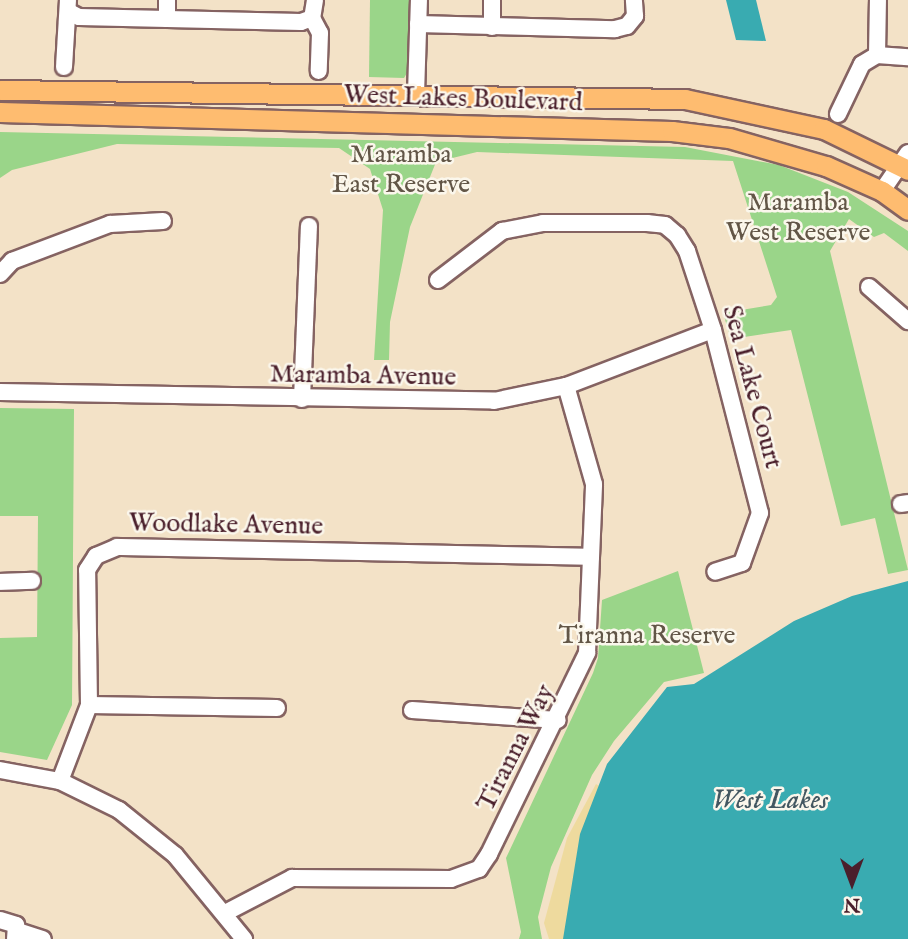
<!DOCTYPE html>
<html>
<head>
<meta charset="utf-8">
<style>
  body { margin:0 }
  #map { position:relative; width:908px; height:939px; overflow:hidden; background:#f3e2c7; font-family:"IM FELL English",serif }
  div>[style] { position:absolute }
  .green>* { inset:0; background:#9ad589 }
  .sand>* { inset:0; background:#eeda9e }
  .water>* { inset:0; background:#39abb1 }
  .roads { filter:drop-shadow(2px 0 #856362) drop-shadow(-2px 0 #856362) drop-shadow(0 2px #856362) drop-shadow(0 -2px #856362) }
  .minor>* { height:16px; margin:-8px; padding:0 8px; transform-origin:8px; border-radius:8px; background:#fff }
  .major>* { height:19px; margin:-9.5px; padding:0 9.5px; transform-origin:9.5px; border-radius:9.5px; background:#febc70 }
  span { translate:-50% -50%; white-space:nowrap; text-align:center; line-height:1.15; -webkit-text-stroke:5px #fbf7ec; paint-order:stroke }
  .street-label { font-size:26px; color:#4a1f2b }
  .park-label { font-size:26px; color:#625647 }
  .water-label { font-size:28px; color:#435761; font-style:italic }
  .north { position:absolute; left:817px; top:848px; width:70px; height:70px; -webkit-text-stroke:5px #fbf7ec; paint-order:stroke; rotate:180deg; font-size:19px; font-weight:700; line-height:28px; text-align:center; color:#4a1f2b }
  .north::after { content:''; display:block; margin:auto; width:24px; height:32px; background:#4a1f2b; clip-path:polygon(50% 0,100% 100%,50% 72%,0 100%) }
</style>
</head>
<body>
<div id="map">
  <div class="green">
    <i style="clip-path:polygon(370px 0,412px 0,410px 68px,404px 78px,369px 77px)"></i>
    <i style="clip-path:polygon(0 132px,685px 147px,779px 165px,848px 192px,908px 231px,908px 251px,884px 233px,874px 237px,849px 219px,830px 251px,908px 570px,888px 574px,875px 518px,841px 526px,791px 330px,731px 339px,723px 313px,771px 305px,777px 297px,733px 161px,477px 152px,436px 162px,410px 227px,390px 322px,389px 360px,374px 360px,383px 210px,370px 169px,339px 148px,117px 144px,12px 170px,0 178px)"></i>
    <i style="clip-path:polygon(0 408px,74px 409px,72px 705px,47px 760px,0 752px,0 638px,37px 637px,38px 516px,0 516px)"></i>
    <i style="clip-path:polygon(678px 571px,704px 673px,664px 682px,614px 741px,592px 775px,551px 867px,538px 917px,542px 939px,519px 939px,521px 932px,506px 858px,593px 673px,598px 658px,602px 600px)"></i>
  </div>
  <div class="sand">
    <i style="clip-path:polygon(596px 784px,601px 787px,565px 939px,549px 939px,544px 923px,567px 838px)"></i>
  </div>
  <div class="water">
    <i style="clip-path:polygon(726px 0,756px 0,766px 41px,736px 40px)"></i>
    <i style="clip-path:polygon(908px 581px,908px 939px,563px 939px,580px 834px,607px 764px,667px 687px,694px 684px,794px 621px,852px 596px)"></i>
  </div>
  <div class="roads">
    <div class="minor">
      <i style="left:315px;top:0;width:18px;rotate:99deg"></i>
      <i style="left:312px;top:18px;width:17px;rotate:62deg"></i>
      <i style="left:320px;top:33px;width:38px;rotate:92deg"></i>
      <i style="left:492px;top:0;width:27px;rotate:90deg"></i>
      <i style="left:71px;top:13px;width:9px;rotate:27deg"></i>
      <i style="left:79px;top:17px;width:88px;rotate:1.3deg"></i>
      <i style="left:167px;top:19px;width:134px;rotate:1.3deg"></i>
      <i style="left:301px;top:22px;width:12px;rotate:-20deg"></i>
      <i style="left:167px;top:19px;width:19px;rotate:-90deg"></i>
      <i style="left:418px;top:24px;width:197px;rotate:1.5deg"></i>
      <i style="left:615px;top:29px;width:12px;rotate:-14deg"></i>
      <i style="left:627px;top:26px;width:13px;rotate:-51deg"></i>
      <i style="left:635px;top:16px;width:16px;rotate:-94deg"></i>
      <i style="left:877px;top:55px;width:55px;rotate:-89deg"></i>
      <i style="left:64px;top:67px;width:67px;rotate:-86.6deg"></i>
      <i style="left:416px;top:94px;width:94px;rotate:-88.2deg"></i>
      <i style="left:838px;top:114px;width:55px;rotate:-64.4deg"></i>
      <i style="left:862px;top:64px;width:17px;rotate:-31deg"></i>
      <i style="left:877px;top:55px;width:31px;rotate:4deg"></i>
      <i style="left:882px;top:191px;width:46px;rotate:-55.6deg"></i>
      <i style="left:0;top:274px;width:18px;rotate:-47deg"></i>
      <i style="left:12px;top:261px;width:105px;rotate:-20.7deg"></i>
      <i style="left:110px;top:224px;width:53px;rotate:-3.2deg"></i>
      <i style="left:438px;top:280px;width:81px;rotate:-37.4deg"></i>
      <i style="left:502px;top:231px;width:42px;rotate:-11deg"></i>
      <i style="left:543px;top:223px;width:104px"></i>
      <i style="left:647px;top:223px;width:18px;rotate:6deg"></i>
      <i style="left:665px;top:225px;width:16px;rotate:40deg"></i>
      <i style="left:677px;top:235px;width:19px;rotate:58deg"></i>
      <i style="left:687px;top:251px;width:83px;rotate:71.8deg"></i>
      <i style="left:713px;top:330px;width:189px;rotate:75.6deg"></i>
      <i style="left:760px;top:513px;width:53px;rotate:109.8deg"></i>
      <i style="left:742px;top:563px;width:28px;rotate:162deg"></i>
      <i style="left:869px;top:287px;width:52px;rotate:41.1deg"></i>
      <i style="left:0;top:392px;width:494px;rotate:1deg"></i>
      <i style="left:494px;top:401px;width:74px;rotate:-11.8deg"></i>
      <i style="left:566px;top:386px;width:157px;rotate:-20.9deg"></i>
      <i style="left:302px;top:399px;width:173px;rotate:-87.7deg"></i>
      <i style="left:901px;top:504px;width:7px;rotate:-8deg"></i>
      <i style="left:0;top:582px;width:32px;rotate:-2deg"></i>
      <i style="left:89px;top:705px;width:188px;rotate:0.9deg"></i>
      <i style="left:412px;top:710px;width:146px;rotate:3.9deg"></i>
      <i style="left:0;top:770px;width:61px;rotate:10.4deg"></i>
      <i style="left:60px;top:781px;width:66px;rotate:26.2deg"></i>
      <i style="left:119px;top:810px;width:72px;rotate:38.8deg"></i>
      <i style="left:175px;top:855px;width:109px;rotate:50.6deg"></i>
      <i style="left:60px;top:781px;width:81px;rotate:-69.1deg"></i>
      <i style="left:89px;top:705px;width:135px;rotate:-90.8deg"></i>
      <i style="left:87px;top:570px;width:17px;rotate:-57deg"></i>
      <i style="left:96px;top:556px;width:23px;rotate:-23deg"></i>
      <i style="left:117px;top:547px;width:474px;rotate:1.2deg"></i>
      <i style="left:225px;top:913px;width:76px;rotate:-27.6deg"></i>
      <i style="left:292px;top:878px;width:159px;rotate:0.4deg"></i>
      <i style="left:451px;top:879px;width:30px;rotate:-20deg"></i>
      <i style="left:479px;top:869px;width:18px;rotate:-56deg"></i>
      <i style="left:489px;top:854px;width:224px;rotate:-64deg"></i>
      <i style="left:587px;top:653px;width:169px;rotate:-87.6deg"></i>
      <i style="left:594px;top:484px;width:102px;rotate:-105.9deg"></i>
      <i style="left:0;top:920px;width:17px;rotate:17deg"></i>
      <i style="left:16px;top:925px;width:14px;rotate:94deg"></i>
      <i style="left:18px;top:931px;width:26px;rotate:18deg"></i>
    </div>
    <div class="major">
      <i style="left:0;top:90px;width:685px;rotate:0.75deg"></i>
      <i style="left:685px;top:99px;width:142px;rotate:12.2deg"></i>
      <i style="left:824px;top:129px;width:93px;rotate:26deg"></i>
      <i style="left:0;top:112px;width:672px;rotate:1.62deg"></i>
      <i style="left:672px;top:131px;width:57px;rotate:7deg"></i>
      <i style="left:729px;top:138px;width:101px;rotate:16.1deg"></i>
      <i style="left:826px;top:166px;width:61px;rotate:24.1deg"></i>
      <i style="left:882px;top:191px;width:32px;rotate:36deg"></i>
    </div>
  </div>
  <div class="street-label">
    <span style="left:463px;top:99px;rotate:2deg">West Lakes Boulevard</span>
    <span style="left:363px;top:376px;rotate:1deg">Maramba Avenue</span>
    <span style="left:752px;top:387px;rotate:75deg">Sea Lake Court</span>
    <span style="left:226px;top:525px;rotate:1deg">Woodlake Avenue</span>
    <span style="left:516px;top:748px;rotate:-63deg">Tiranna Way</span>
  </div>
  <div class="park-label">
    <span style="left:401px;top:170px">Maramba<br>East Reserve</span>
    <span style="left:798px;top:218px">Maramba<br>West Reserve</span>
    <span style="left:647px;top:636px">Tiranna Reserve</span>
  </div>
  <div class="water-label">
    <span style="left:770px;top:801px">West Lakes</span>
  </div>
  <div class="north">N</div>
</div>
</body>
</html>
